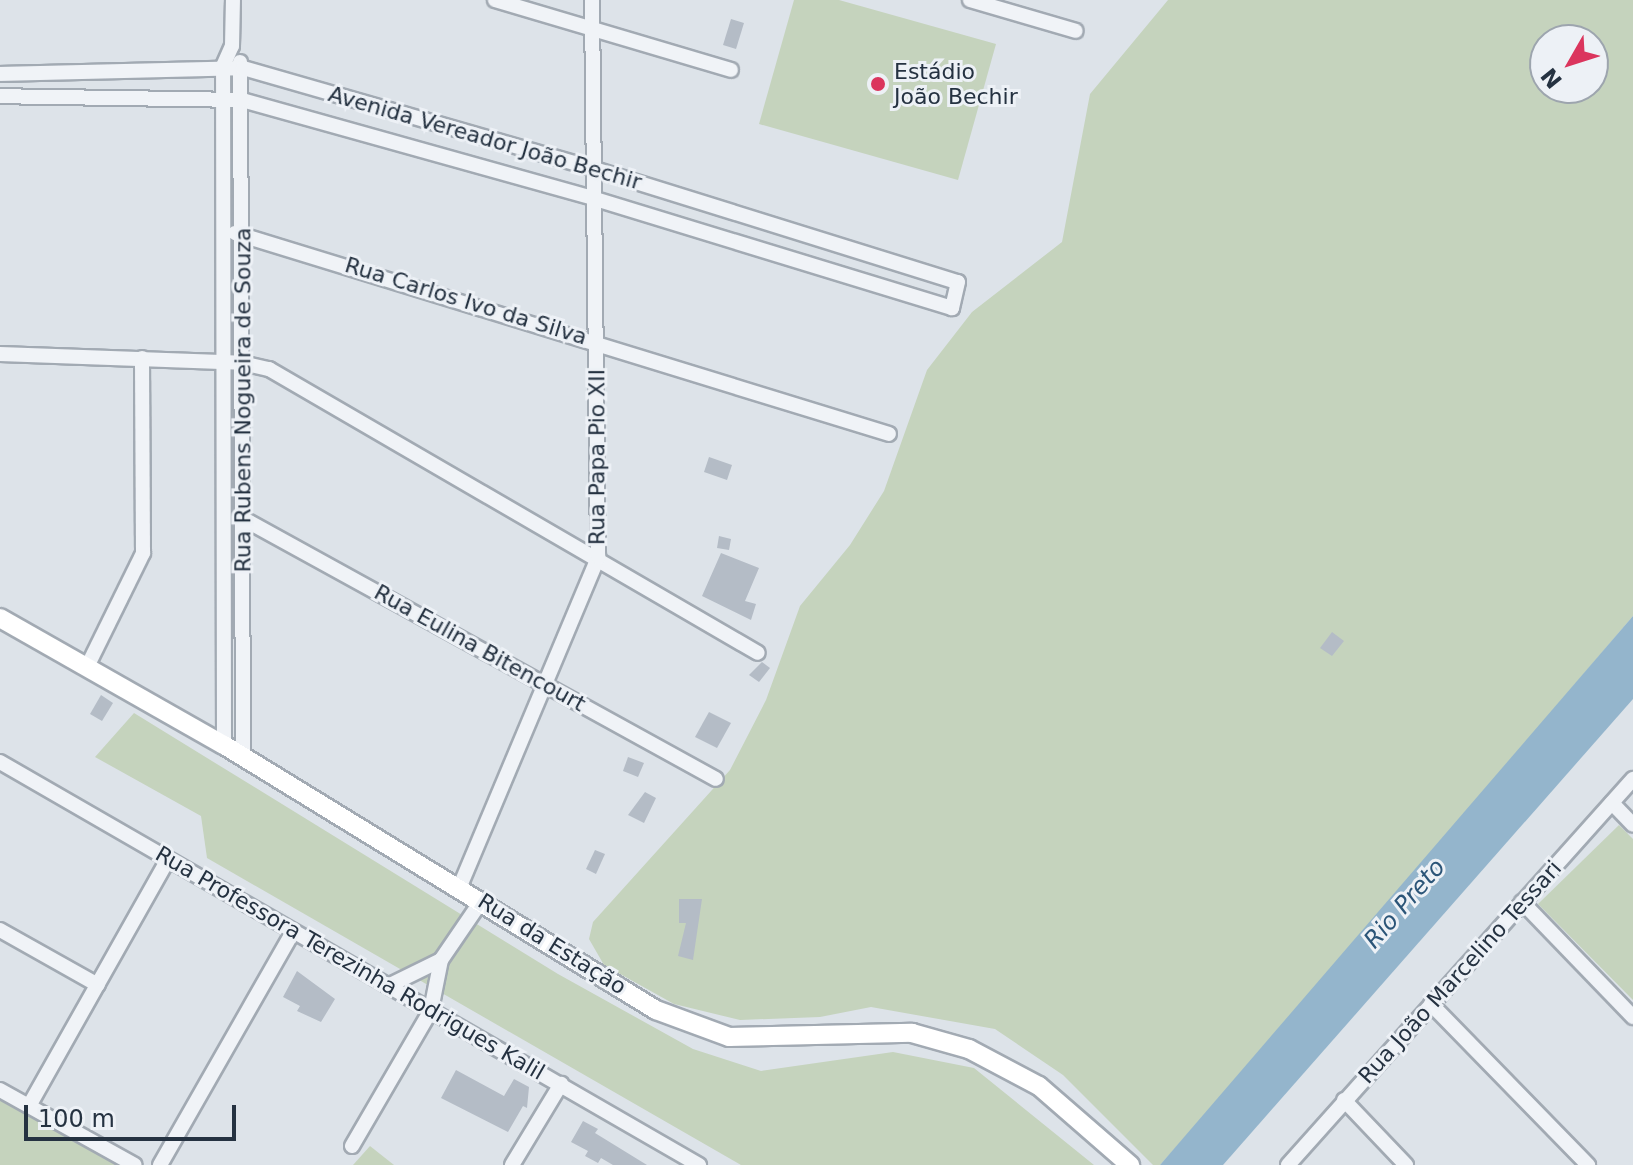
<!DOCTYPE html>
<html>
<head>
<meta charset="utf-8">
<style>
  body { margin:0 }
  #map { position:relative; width:1633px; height:1165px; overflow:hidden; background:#dde3e9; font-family:"DejaVu Sans",sans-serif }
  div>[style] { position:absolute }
  .green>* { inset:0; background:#c5d3bd }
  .water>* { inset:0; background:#94b5cc }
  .building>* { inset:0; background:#b4bcc6 }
  .roads { filter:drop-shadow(2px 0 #a2aab3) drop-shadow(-2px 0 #a2aab3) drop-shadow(0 2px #a2aab3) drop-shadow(0 -2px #a2aab3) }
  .minor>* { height:14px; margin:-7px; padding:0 7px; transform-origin:7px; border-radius:7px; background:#f0f3f7 }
  .major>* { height:18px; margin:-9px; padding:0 9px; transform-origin:9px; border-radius:9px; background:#fff }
  .dots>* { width:22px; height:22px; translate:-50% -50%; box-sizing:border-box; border:4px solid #edf1f6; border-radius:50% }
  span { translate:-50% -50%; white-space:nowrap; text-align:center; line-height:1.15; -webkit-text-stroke:6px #edf1f6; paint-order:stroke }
  .poi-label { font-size:22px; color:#253241 }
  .left { translate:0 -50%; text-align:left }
  .street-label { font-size:22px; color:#253241 }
  .water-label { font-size:24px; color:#2b5578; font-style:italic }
  .north { position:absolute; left:1529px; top:24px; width:80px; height:80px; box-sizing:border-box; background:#edf1f6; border:2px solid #9da5ae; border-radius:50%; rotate:231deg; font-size:22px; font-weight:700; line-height:32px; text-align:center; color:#253241 }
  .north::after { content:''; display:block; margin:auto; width:28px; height:36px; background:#db355d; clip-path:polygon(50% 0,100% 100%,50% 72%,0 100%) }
  .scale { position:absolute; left:24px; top:1105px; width:212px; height:36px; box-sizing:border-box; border:4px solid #253241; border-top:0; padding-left:10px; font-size:24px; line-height:28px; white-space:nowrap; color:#253241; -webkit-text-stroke:6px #edf1f6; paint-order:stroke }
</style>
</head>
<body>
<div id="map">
  <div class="green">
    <i style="clip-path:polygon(794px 0,839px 0,996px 44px,958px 180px,759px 124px)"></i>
    <i style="clip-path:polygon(evenodd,1168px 0,1633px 0,1633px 616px,1291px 1018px,1160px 1165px,1153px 1165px,1063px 1075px,995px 1029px,871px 1007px,820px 1017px,740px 1020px,674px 1004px,604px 965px,589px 939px,593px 922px,730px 770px,766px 700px,800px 606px,850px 545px,884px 491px,927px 370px,972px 312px,1062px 242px,1090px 94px,1168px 0,1545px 40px,1593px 40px,1593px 88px,1545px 88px,1545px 40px)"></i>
    <i style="clip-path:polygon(134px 713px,558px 974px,693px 1049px,761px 1071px,893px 1052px,974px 1068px,1094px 1165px,741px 1165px,207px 858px,201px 816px,95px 757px)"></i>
    <i style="clip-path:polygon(1619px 825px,1633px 839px,1633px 1000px,1538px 904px)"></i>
    <i style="clip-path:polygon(0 1100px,120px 1165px,0 1165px)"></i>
    <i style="clip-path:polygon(370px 1146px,394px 1165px,353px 1165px)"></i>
  </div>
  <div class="water">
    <i style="clip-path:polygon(1633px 616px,1633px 699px,1223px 1165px,1160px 1165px)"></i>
  </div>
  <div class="building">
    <i style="clip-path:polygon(731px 19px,744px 23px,736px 49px,723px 45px)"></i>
    <i style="clip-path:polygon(709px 457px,732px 465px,727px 480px,704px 472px)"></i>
    <i style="clip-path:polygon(719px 536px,731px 539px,729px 550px,717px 548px)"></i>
    <i style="clip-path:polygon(721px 553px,759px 568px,745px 601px,756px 604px,751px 620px,702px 596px)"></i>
    <i style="clip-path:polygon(1332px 632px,1344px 641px,1332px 656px,1320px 648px)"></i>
    <i style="clip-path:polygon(762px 662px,770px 668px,759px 682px,749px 675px)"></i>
    <i style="clip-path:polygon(101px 695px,113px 703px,102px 721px,90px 714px)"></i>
    <i style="clip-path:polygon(709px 712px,731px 723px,717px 748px,695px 737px)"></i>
    <i style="clip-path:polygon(628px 757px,644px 763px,638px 777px,623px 771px)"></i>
    <i style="clip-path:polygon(645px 792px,656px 798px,644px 823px,628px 815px)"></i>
    <i style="clip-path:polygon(595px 850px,605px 854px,596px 874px,586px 869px)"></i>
    <i style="clip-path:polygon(679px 899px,702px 899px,693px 960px,678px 956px,686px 923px,679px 923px)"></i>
    <i style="clip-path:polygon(297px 971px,335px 999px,321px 1022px,297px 1011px,300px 1006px,283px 997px)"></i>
    <i style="clip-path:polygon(456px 1070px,504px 1096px,514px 1079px,529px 1087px,527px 1108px,523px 1106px,508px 1132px,441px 1098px)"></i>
    <i style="clip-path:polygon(583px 1121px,598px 1129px,595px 1133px,647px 1165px,613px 1165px,601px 1158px,598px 1163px,585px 1156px,588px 1151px,571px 1142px)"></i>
  </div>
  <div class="roads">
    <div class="minor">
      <i style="left:495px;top:0;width:246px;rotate:16.5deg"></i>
      <i style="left:970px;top:0;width:110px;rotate:16.3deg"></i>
      <i style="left:240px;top:62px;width:695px;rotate:89.75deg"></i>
      <i style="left:0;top:74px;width:243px;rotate:-1.4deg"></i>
      <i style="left:243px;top:68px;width:362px;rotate:16deg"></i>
      <i style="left:591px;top:168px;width:384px;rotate:17.3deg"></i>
      <i style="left:958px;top:282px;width:27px;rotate:103deg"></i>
      <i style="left:952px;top:308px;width:375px;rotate:-163deg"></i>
      <i style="left:593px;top:198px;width:363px;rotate:-164.4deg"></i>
      <i style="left:243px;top:100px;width:243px;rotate:-179.1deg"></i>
      <i style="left:235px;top:233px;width:684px;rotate:17.08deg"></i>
      <i style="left:0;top:354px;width:242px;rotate:2.1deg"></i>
      <i style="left:242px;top:363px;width:28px;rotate:13deg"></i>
      <i style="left:269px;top:369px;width:565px;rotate:30.15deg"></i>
      <i style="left:240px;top:517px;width:543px;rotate:28.83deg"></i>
      <i style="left:87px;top:667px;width:127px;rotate:-63.8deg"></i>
      <i style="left:143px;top:553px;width:195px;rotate:-90.3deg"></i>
      <i style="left:224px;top:745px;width:679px;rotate:-90.08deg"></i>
      <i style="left:223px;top:66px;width:22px;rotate:-66deg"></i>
      <i style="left:232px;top:46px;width:46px;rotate:-88.8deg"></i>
      <i style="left:0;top:762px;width:807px;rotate:29.97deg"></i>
      <i style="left:1612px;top:803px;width:30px;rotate:46deg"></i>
      <i style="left:460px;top:886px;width:357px;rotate:-67.2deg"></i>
      <i style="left:598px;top:557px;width:557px;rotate:-90.62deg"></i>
      <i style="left:1522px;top:902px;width:160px;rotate:46deg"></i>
      <i style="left:0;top:930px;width:112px;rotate:29.3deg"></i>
      <i style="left:388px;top:986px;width:59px;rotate:-26.1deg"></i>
      <i style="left:441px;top:960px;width:73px;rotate:-55.7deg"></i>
      <i style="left:1431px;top:1004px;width:225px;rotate:45.7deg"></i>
      <i style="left:0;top:1090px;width:154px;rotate:29.1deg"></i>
      <i style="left:1344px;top:1100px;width:90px;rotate:46.4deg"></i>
      <i style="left:29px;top:1106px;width:283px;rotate:-60.6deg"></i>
      <i style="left:352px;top:1146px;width:157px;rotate:-59.8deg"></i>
      <i style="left:431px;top:1010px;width:51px;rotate:-78.7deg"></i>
      <i style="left:160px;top:1165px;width:268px;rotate:-60.3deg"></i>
      <i style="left:512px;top:1165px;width:95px;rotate:-58.8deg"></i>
      <i style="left:1288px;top:1165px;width:518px;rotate:-48.21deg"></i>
    </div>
    <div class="major">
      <i style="left:0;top:618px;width:257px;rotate:29.6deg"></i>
      <i style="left:224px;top:745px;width:507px;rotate:31.53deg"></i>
      <i style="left:656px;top:1010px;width:78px;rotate:20.3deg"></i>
      <i style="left:729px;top:1037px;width:183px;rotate:-1.3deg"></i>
      <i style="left:912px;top:1033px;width:59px;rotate:15.7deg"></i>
      <i style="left:969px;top:1049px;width:79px;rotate:27.9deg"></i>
      <i style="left:1039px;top:1086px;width:121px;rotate:41deg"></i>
    </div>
  </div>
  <div class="dots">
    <i style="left:878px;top:84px;background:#db355d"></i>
  </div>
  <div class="poi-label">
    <span class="left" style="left:894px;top:84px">Estádio<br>João Bechir</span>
  </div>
  <div class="street-label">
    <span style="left:485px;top:138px;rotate:16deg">Avenida Vereador João Bechir</span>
    <span style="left:466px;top:301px;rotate:17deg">Rua Carlos Ivo da Silva</span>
    <span style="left:243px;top:400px;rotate:-90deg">Rua Rubens Nogueira de Souza</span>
    <span style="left:597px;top:457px;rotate:-90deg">Rua Papa Pio XII</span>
    <span style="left:480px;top:648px;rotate:29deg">Rua Eulina Bitencourt</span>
    <span style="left:552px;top:944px;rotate:32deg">Rua da Estação</span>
    <span style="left:350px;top:963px;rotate:30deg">Rua Professora Terezinha Rodrigues Kalil</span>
    <span style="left:1460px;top:972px;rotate:-48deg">Rua João Marcelino Tessari</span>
  </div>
  <div class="water-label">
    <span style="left:1405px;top:904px;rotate:-49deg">Rio Preto</span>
  </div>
  <div class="north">N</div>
  <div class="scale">100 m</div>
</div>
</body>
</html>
